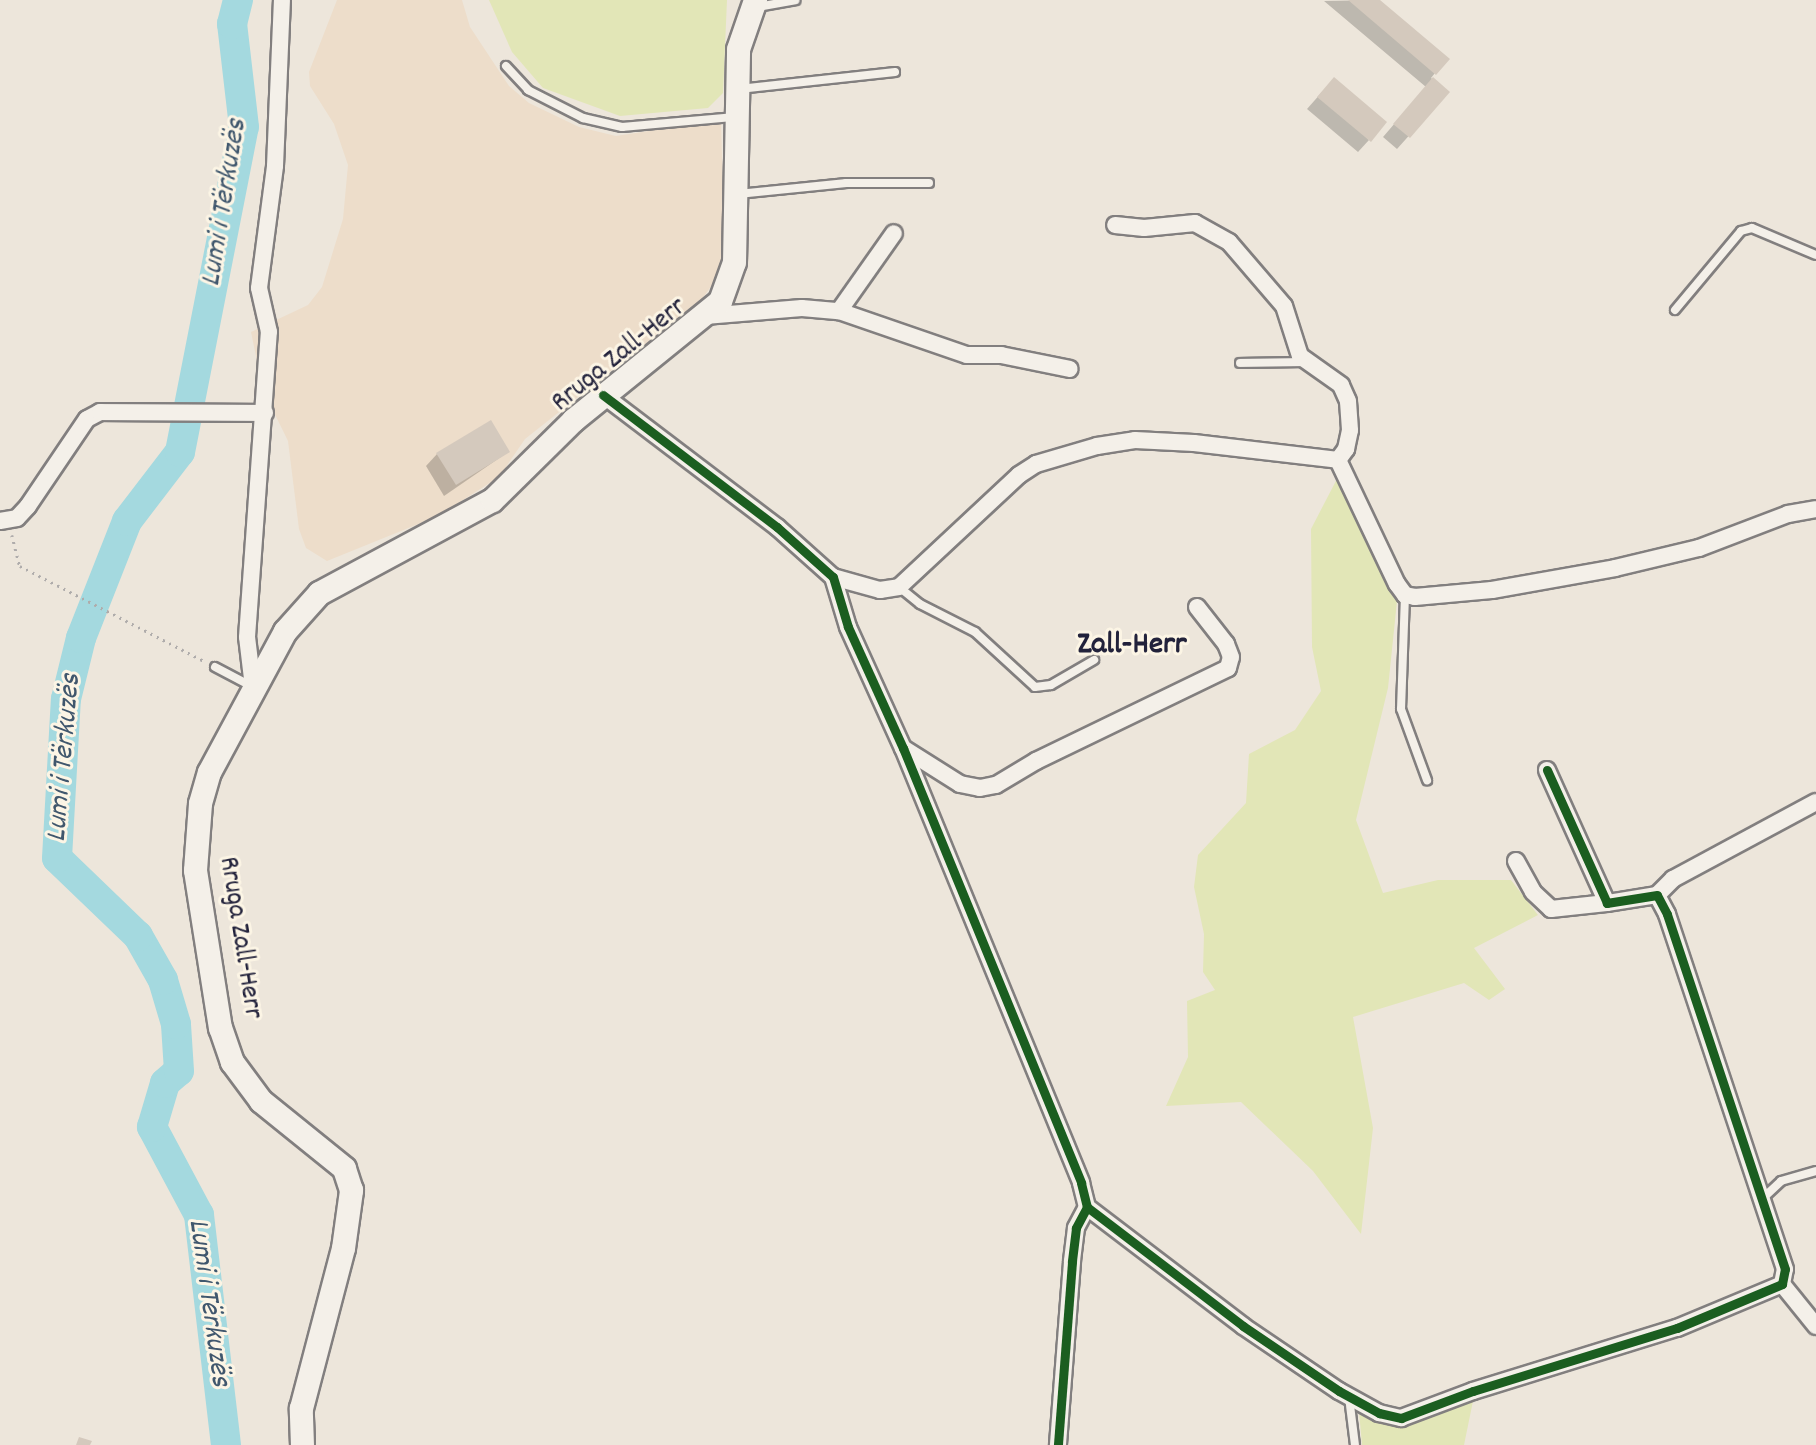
<!DOCTYPE html>
<html>
<head>
<meta charset="utf-8">
<style>
  body { margin:0 }
  #map { position:relative; width:1816px; height:1445px; overflow:hidden; background:#ede6db; font-family:Dekko,sans-serif }
  div>[style] { position:absolute }
  .built>* { inset:0; background:#edddca }
  .green>* { inset:0; background:#e2e6b7 }
  .shadow>* { inset:0; background:#0003 }
  .river>* { height:30px; margin:-15px; padding:0 15px; transform-origin:15px; border-radius:15px; background:#a4d9df }
  .building>* { inset:0; background:#d4c9bd }
  .path>* { height:2.5px; margin-top:-1.25px; transform-origin:0; background:repeating-linear-gradient(90deg,#afacab 0 2px,transparent 0 7px) }
  .roads { filter:drop-shadow(2px 0 #827f7f) drop-shadow(-2px 0 #827f7f) drop-shadow(0 2px #827f7f) drop-shadow(0 -2px #827f7f) }
  .lane>* { height:8px; margin:-4px; padding:0 4px; transform-origin:4px; border-radius:4px; background:#f4f0e9 }
  .street>* { height:16px; margin:-8px; padding:0 8px; transform-origin:8px; border-radius:8px; background:#f4f0e9 }
  .secondary>* { height:23px; margin:-11.5px; padding:0 11.5px; transform-origin:11.5px; border-radius:11.5px; background:#f4f0e9 }
  .cycleway>* { height:9px; margin:-4.5px; padding:0 4.5px; transform-origin:4.5px; border-radius:4.5px; background:#1b5e20 }
  span { translate:-50% -50%; white-space:nowrap; text-align:center; line-height:1.15; -webkit-text-stroke:6px #fcf5e5; paint-order:stroke }
  .street-label { font-size:28px; color:#22223b }
  .water-label { font-size:30px; color:#40576d; font-style:italic }
  .quarter-label { font-size:32px; color:#22223b; font-weight:700 }
</style>
</head>
<body>
<div id="map">
  <div class="built">
    <i style="clip-path:polygon(337px 0,462px 0,470px 27px,509px 86px,529px 103px,579px 127px,616px 136px,721px 120px,725px 267px,702px 299px,525px 439px,499px 477px,438px 516px,327px 561px,306px 548px,299px 529px,288px 441px,263px 390px,251px 332px,308px 305px,322px 287px,343px 219px,348px 165px,334px 124px,310px 86px,309px 72px)"></i>
  </div>
  <div class="green">
    <i style="clip-path:polygon(489px 0,727px 0,723px 93px,708px 108px,620px 116px,543px 88px,512px 52px)"></i>
    <i style="clip-path:polygon(1339px 475px,1397px 601px,1388px 688px,1356px 820px,1383px 893px,1438px 880px,1511px 880px,1538px 915px,1474px 948px,1505px 989px,1489px 1000px,1464px 983px,1353px 1017px,1373px 1128px,1361px 1234px,1313px 1171px,1241px 1102px,1166px 1106px,1188px 1057px,1187px 1001px,1215px 990px,1203px 972px,1204px 934px,1194px 887px,1198px 855px,1246px 803px,1249px 754px,1295px 730px,1321px 691px,1312px 647px,1311px 529px)"></i>
    <i style="clip-path:polygon(1473px 1401px,1464px 1445px,1362px 1445px,1359px 1411px,1397px 1427px)"></i>
  </div>
  <div class="shadow">
    <i style="clip-path:polygon(1378px 0,1435px 73px,1431px 78px,1448px 92px,1397px 149px,1383px 137px,1426px 87px,1324px 1px)"></i>
    <i style="clip-path:polygon(1322px 92px,1369px 140px,1358px 152px,1307px 109px)"></i>
    <i style="clip-path:polygon(508px 452px,444px 496px,426px 466px,437px 454px)"></i>
  </div>
  <div class="river">
    <i style="left:226px;top:1445px;width:232px;rotate:-96.7deg"></i>
    <i style="left:199px;top:1215px;width:100px;rotate:-118.1deg"></i>
    <i style="left:152px;top:1127px;width:46px;rotate:-73.5deg"></i>
    <i style="left:165px;top:1083px;width:18px;rotate:-41deg"></i>
    <i style="left:179px;top:1071px;width:47px;rotate:-93.7deg"></i>
    <i style="left:176px;top:1024px;width:46px;rotate:-106.5deg"></i>
    <i style="left:163px;top:980px;width:51px;rotate:-119.6deg"></i>
    <i style="left:138px;top:936px;width:112px;rotate:-136.1deg"></i>
    <i style="left:57px;top:858px;width:159px;rotate:-86.8deg"></i>
    <i style="left:66px;top:699px;width:63px;rotate:-76.2deg"></i>
    <i style="left:81px;top:638px;width:126px;rotate:-68.5deg"></i>
    <i style="left:127px;top:521px;width:87px;rotate:-52.5deg"></i>
    <i style="left:180px;top:452px;width:331px;rotate:-78.9deg"></i>
    <i style="left:244px;top:127px;width:104px;rotate:-96.6deg"></i>
    <i style="left:232px;top:24px;width:25px;rotate:-76deg"></i>
  </div>
  <div class="building">
    <i style="clip-path:polygon(1348px 0,1380px 0,1450px 59px,1436px 75px)"></i>
    <i style="clip-path:polygon(1334px 77px,1387px 122px,1371px 142px,1317px 97px)"></i>
    <i style="clip-path:polygon(1433px 77px,1450px 92px,1410px 138px,1393px 124px)"></i>
    <i style="clip-path:polygon(491px 420px,510px 452px,456px 485px,436px 453px)"></i>
    <i style="clip-path:polygon(79px 1437px,92px 1441px,90px 1445px,76px 1445px)"></i>
  </div>
  <div class="path">
    <i style="left:12px;top:535px;width:32px;rotate:76deg"></i>
    <i style="left:20px;top:566px;width:209px;rotate:27.3deg"></i>
  </div>
  <div class="roads">
    <div class="lane">
      <i style="left:757px;top:7px;width:39px;rotate:-10deg"></i>
      <i style="left:506px;top:66px;width:33px;rotate:47deg"></i>
      <i style="left:528px;top:90px;width:62px;rotate:27deg"></i>
      <i style="left:583px;top:118px;width:40px;rotate:13deg"></i>
      <i style="left:622px;top:127px;width:111px;rotate:-5.1deg"></i>
      <i style="left:739px;top:89px;width:157px;rotate:-6.2deg"></i>
      <i style="left:738px;top:194px;width:109px;rotate:-5.8deg"></i>
      <i style="left:846px;top:183px;width:83px"></i>
      <i style="left:1675px;top:310px;width:103px;rotate:-50.1deg"></i>
      <i style="left:1741px;top:231px;width:11px;rotate:-15deg"></i>
      <i style="left:1752px;top:228px;width:69px;rotate:22.9deg"></i>
      <i style="left:1240px;top:363px;width:63px;rotate:-0.9deg"></i>
      <i style="left:899px;top:587px;width:27px;rotate:39deg"></i>
      <i style="left:920px;top:604px;width:62px;rotate:27deg"></i>
      <i style="left:975px;top:632px;width:81px;rotate:42.5deg"></i>
      <i style="left:1035px;top:687px;width:16px;rotate:-7deg"></i>
      <i style="left:1051px;top:685px;width:50px;rotate:-30.2deg"></i>
      <i style="left:1405px;top:595px;width:114px;rotate:92deg"></i>
      <i style="left:1401px;top:709px;width:76px;rotate:69.9deg"></i>
      <i style="left:215px;top:667px;width:43px;rotate:27.8deg"></i>
      <i style="left:1762px;top:1199px;width:26px;rotate:-43deg"></i>
      <i style="left:1781px;top:1181px;width:36px;rotate:-16deg"></i>
      <i style="left:1349px;top:1397px;width:48px;rotate:82.9deg"></i>
    </div>
    <div class="street">
      <i style="left:839px;top:311px;width:95px;rotate:-54.8deg"></i>
      <i style="left:705px;top:316px;width:97px;rotate:-4.7deg"></i>
      <i style="left:802px;top:308px;width:37px;rotate:5deg"></i>
      <i style="left:839px;top:311px;width:135px;rotate:19deg"></i>
      <i style="left:967px;top:355px;width:34px"></i>
      <i style="left:1001px;top:355px;width:70px;rotate:11.5deg"></i>
      <i style="left:603px;top:395px;width:218px;rotate:37.2deg"></i>
      <i style="left:777px;top:527px;width:75px;rotate:41.8deg"></i>
      <i style="left:833px;top:577px;width:52px;rotate:73.3deg"></i>
      <i style="left:848px;top:627px;width:133px;rotate:65.6deg"></i>
      <i style="left:903px;top:748px;width:470px;rotate:67.7deg"></i>
      <i style="left:1081px;top:1183px;width:25px;rotate:76deg"></i>
      <i style="left:1087px;top:1207px;width:24px;rotate:118deg"></i>
      <i style="left:1076px;top:1228px;width:34px;rotate:97deg"></i>
      <i style="left:1072px;top:1262px;width:184px;rotate:94.4deg"></i>
      <i style="left:1338px;top:460px;width:137px;rotate:64.6deg"></i>
      <i style="left:1397px;top:584px;width:14px;rotate:54deg"></i>
      <i style="left:1405px;top:595px;width:10px;rotate:11deg"></i>
      <i style="left:1415px;top:597px;width:77px;rotate:-5.2deg"></i>
      <i style="left:1492px;top:590px;width:125px;rotate:-10.1deg"></i>
      <i style="left:1615px;top:568px;width:86px;rotate:-13.4deg"></i>
      <i style="left:1699px;top:548px;width:95px;rotate:-20.9deg"></i>
      <i style="left:1788px;top:514px;width:28px;rotate:-10deg"></i>
      <i style="left:0;top:521px;width:17px;rotate:-10deg"></i>
      <i style="left:17px;top:518px;width:16px;rotate:-47deg"></i>
      <i style="left:28px;top:506px;width:105px;rotate:-55.9deg"></i>
      <i style="left:87px;top:419px;width:15px;rotate:-28deg"></i>
      <i style="left:100px;top:412px;width:165px;rotate:0.3deg"></i>
      <i style="left:833px;top:577px;width:49px;rotate:15.5deg"></i>
      <i style="left:880px;top:590px;width:19px;rotate:-9deg"></i>
      <i style="left:899px;top:587px;width:164px;rotate:-43deg"></i>
      <i style="left:1019px;top:475px;width:20px;rotate:-33deg"></i>
      <i style="left:1036px;top:464px;width:64px;rotate:-16.4deg"></i>
      <i style="left:1097px;top:446px;width:38px;rotate:-9deg"></i>
      <i style="left:1135px;top:440px;width:59px;rotate:2.9deg"></i>
      <i style="left:1194px;top:443px;width:145px;rotate:6.7deg"></i>
      <i style="left:1338px;top:460px;width:14px;rotate:-54deg"></i>
      <i style="left:1346px;top:449px;width:19px;rotate:-78deg"></i>
      <i style="left:1350px;top:430px;width:29px;rotate:-94deg"></i>
      <i style="left:1348px;top:401px;width:17px;rotate:-114deg"></i>
      <i style="left:1341px;top:385px;width:50px;rotate:-144.7deg"></i>
      <i style="left:1300px;top:356px;width:52px;rotate:-107.7deg"></i>
      <i style="left:1284px;top:306px;width:84px;rotate:-130.7deg"></i>
      <i style="left:1229px;top:242px;width:39px;rotate:-151deg"></i>
      <i style="left:1195px;top:223px;width:51px;rotate:174.4deg"></i>
      <i style="left:1144px;top:228px;width:29px;rotate:-174deg"></i>
      <i style="left:253px;top:687px;width:50px;rotate:-96.8deg"></i>
      <i style="left:247px;top:637px;width:306px;rotate:-85.9deg"></i>
      <i style="left:269px;top:332px;width:45px;rotate:-102.8deg"></i>
      <i style="left:259px;top:288px;width:123px;rotate:-82.5deg"></i>
      <i style="left:275px;top:166px;width:166px;rotate:-87.6deg"></i>
      <i style="left:903px;top:748px;width:67px;rotate:32.3deg"></i>
      <i style="left:960px;top:784px;width:20px;rotate:11deg"></i>
      <i style="left:980px;top:788px;width:16px;rotate:-11deg"></i>
      <i style="left:996px;top:785px;width:47px;rotate:-31deg"></i>
      <i style="left:1036px;top:761px;width:213px;rotate:-25.8deg"></i>
      <i style="left:1228px;top:668px;width:11px;rotate:-75deg"></i>
      <i style="left:1231px;top:657px;width:14px;rotate:-111deg"></i>
      <i style="left:1226px;top:644px;width:47px;rotate:-128.1deg"></i>
      <i style="left:1516px;top:861px;width:35px;rotate:61deg"></i>
      <i style="left:1533px;top:892px;width:25px;rotate:43deg"></i>
      <i style="left:1551px;top:909px;width:56px;rotate:-6.1deg"></i>
      <i style="left:1657px;top:895px;width:23px;rotate:-45deg"></i>
      <i style="left:1673px;top:879px;width:162px;rotate:-28.3deg"></i>
      <i style="left:1087px;top:1207px;width:196px;rotate:37.3deg"></i>
      <i style="left:1243px;top:1326px;width:116px;rotate:34.1deg"></i>
      <i style="left:1339px;top:1391px;width:46px;rotate:28.8deg"></i>
      <i style="left:1379px;top:1413px;width:23px;rotate:13deg"></i>
      <i style="left:1401px;top:1418px;width:77px;rotate:-20.6deg"></i>
      <i style="left:1473px;top:1391px;width:214px;rotate:-17.2deg"></i>
      <i style="left:1677px;top:1328px;width:114px;rotate:-22.7deg"></i>
      <i style="left:1782px;top:1284px;width:15px;rotate:-79deg"></i>
      <i style="left:1785px;top:1269px;width:374px;rotate:-108.4deg"></i>
      <i style="left:1667px;top:914px;width:21px;rotate:-118deg"></i>
      <i style="left:1657px;top:895px;width:51px;rotate:170.9deg"></i>
      <i style="left:1607px;top:903px;width:146px;rotate:-114.3deg"></i>
      <i style="left:1782px;top:1284px;width:54px;rotate:51deg"></i>
    </div>
    <div class="secondary">
      <i style="left:302px;top:1445px;width:37px;rotate:-92deg"></i>
      <i style="left:301px;top:1408px;width:165px;rotate:-75.3deg"></i>
      <i style="left:343px;top:1248px;width:59px;rotate:-82.1deg"></i>
      <i style="left:351px;top:1190px;width:23px;rotate:-108deg"></i>
      <i style="left:344px;top:1168px;width:107px;rotate:-141.1deg"></i>
      <i style="left:261px;top:1101px;width:49px;rotate:-126.6deg"></i>
      <i style="left:232px;top:1062px;width:36px;rotate:-109deg"></i>
      <i style="left:220px;top:1028px;width:160px;rotate:-99deg"></i>
      <i style="left:195px;top:870px;width:67px;rotate:-85.7deg"></i>
      <i style="left:200px;top:803px;width:32px;rotate:-74deg"></i>
      <i style="left:209px;top:772px;width:160px;rotate:-61.7deg"></i>
      <i style="left:285px;top:631px;width:51px;rotate:-48.2deg"></i>
      <i style="left:319px;top:593px;width:196px;rotate:-28.3deg"></i>
      <i style="left:492px;top:500px;width:114px;rotate:-44.6deg"></i>
      <i style="left:573px;top:420px;width:189px;rotate:-39deg"></i>
      <i style="left:720px;top:301px;width:41px;rotate:-70.3deg"></i>
      <i style="left:734px;top:262px;width:213px;rotate:-88.9deg"></i>
      <i style="left:738px;top:49px;width:52px;rotate:-70.9deg"></i>
    </div>
  </div>
  <div class="cycleway">
    <i style="left:603px;top:395px;width:218px;rotate:37.2deg"></i>
    <i style="left:777px;top:527px;width:75px;rotate:41.8deg"></i>
    <i style="left:833px;top:577px;width:52px;rotate:73.3deg"></i>
    <i style="left:848px;top:627px;width:133px;rotate:65.6deg"></i>
    <i style="left:903px;top:748px;width:470px;rotate:67.7deg"></i>
    <i style="left:1081px;top:1183px;width:25px;rotate:76deg"></i>
    <i style="left:1087px;top:1207px;width:24px;rotate:118deg"></i>
    <i style="left:1076px;top:1228px;width:34px;rotate:97deg"></i>
    <i style="left:1072px;top:1262px;width:184px;rotate:94.4deg"></i>
    <i style="left:1087px;top:1207px;width:196px;rotate:37.3deg"></i>
    <i style="left:1243px;top:1326px;width:116px;rotate:34.1deg"></i>
    <i style="left:1339px;top:1391px;width:46px;rotate:28.8deg"></i>
    <i style="left:1379px;top:1413px;width:23px;rotate:13deg"></i>
    <i style="left:1401px;top:1418px;width:77px;rotate:-20.6deg"></i>
    <i style="left:1473px;top:1391px;width:214px;rotate:-17.2deg"></i>
    <i style="left:1677px;top:1328px;width:114px;rotate:-22.7deg"></i>
    <i style="left:1782px;top:1284px;width:15px;rotate:-79deg"></i>
    <i style="left:1785px;top:1269px;width:374px;rotate:-108.4deg"></i>
    <i style="left:1667px;top:914px;width:21px;rotate:-118deg"></i>
    <i style="left:1657px;top:895px;width:51px;rotate:170.9deg"></i>
    <i style="left:1607px;top:903px;width:146px;rotate:-114.3deg"></i>
  </div>
  <div class="street-label">
    <span style="left:620px;top:356px;rotate:-39deg">Rruga Zall-Herr</span>
    <span style="left:239px;top:938px;rotate:81deg">Rruga Zall-Herr</span>
  </div>
  <div class="water-label">
    <span style="left:226px;top:203px;rotate:-81deg">Lumi i Tërkuzës</span>
    <span style="left:66px;top:758px;rotate:-85deg">Lumi i Tërkuzës</span>
    <span style="left:207px;top:1303px;rotate:82deg">Lumi i Tërkuzës</span>
  </div>
  <div class="quarter-label">
    <span style="left:1132px;top:646px">Zall-Herr</span>
  </div>
</div>
</body>
</html>
